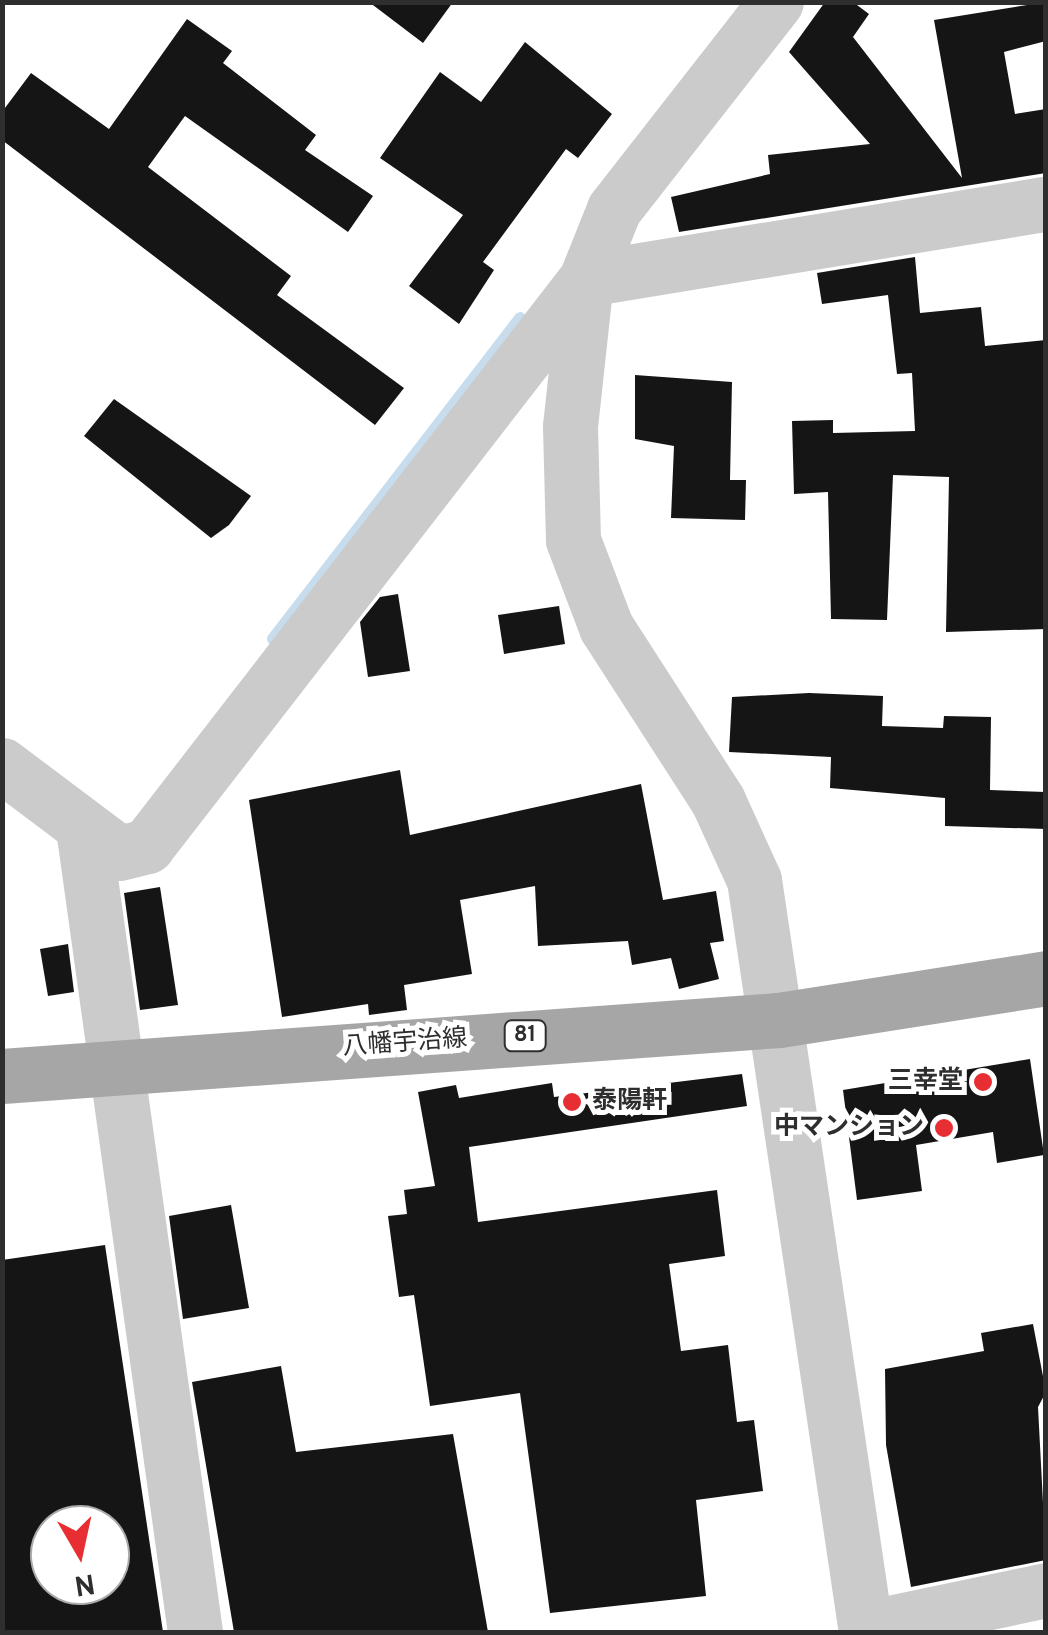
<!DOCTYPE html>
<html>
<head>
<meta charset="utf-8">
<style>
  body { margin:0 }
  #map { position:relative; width:1048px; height:1635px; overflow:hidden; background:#fff; font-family:Overpass,"Noto Sans JP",sans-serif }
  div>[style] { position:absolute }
  .stream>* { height:12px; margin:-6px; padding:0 6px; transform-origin:6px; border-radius:6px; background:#c7dcec }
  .building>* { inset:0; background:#151515 }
  .minor>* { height:55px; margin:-27.5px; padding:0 27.5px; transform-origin:27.5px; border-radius:27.5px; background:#cbcbcb }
  .major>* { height:55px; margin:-27.5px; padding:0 27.5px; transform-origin:27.5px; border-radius:27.5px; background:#a6a6a6 }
  .dots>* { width:28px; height:28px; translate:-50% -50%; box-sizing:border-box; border:5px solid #fff; border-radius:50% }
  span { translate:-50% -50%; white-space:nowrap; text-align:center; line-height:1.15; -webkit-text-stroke:10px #fff; paint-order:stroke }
  .shield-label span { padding:2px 8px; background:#fff; border:2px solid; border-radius:8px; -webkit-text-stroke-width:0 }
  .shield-label { font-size:22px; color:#2e2e2e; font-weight:700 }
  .street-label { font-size:25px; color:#2e2e2e }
  .poi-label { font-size:25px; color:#2e2e2e; font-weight:700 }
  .right { translate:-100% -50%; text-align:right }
  .left { translate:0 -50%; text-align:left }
  .frame { position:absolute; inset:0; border:5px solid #2e2e2e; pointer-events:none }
  .north { position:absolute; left:30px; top:1505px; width:100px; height:100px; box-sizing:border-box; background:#fff; border:2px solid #ababab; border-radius:50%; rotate:171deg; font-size:28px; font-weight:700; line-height:40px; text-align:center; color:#2e2e2e }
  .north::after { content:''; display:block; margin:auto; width:35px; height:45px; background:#e72e33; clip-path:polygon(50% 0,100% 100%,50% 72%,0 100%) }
</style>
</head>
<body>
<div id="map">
  <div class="stream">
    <i style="left:273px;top:639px;width:405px;rotate:-52.4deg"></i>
  </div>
  <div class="building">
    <i style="clip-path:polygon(369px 2px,453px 2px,423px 43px)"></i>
    <i style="clip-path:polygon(825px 2px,853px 2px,869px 14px,853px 37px,962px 178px,934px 20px,1046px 2px,1046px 41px,1004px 52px,1015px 114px,1046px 109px,1046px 173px,679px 232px,671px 197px,770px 174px,768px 155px,870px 144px,789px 52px)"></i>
    <i style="clip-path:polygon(187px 19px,232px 51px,223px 63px,316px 135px,305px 150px,373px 196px,348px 232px,185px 116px,148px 167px,291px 276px,277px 295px,404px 388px,375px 425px,2px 140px,2px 112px,31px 73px,109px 129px)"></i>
    <i style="clip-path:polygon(525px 42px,612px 114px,578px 158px,566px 149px,483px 262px,494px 270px,459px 324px,409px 286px,463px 215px,380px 158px,440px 72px,481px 102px)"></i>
    <i style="clip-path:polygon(915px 257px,920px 313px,981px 307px,985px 346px,1046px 340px,1046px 629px,946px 632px,949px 477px,893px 475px,887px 620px,831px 619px,828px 492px,794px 494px,792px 421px,833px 420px,833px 433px,915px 431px,912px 373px,897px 374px,888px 295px,822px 304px,817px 273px)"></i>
    <i style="clip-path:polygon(635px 375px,732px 382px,730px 480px,746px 480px,745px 520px,671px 518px,674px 446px,635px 439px)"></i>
    <i style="clip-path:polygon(114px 399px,251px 496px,229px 525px,211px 538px,84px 436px)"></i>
    <i style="clip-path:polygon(398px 594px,410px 671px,368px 677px,360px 622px,380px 597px)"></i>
    <i style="clip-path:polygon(559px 606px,565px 644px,504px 654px,498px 615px)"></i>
    <i style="clip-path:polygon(809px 693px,883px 696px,882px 726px,943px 728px,944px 716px,991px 717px,990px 790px,1046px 792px,1046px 829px,945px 826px,945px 798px,830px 788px,831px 757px,729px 752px,732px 697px)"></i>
    <i style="clip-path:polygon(400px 770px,410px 835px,641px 784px,663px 900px,716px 891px,724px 941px,710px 943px,719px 979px,679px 989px,671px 958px,632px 965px,628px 941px,538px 946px,535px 886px,460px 900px,472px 974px,404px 985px,407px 1010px,369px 1015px,368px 1004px,282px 1017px,249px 800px)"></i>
    <i style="clip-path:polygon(160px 887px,178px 1005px,140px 1010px,124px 893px)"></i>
    <i style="clip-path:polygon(68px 944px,74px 992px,48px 996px,40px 949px)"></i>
    <i style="clip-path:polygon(1030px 1059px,1044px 1155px,997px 1163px,993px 1132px,916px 1145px,922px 1191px,857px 1200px,843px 1090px)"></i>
    <i style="clip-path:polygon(742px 1074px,747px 1106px,469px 1147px,478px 1222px,717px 1190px,725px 1256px,669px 1264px,681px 1351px,728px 1345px,737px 1422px,754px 1420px,763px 1491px,696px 1500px,706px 1596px,550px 1613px,520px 1393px,430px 1406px,414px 1295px,399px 1297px,388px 1216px,407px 1214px,404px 1190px,435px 1186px,418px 1092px,456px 1085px,459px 1098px,552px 1083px,554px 1097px)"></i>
    <i style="clip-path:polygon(231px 1205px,249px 1308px,183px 1319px,169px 1216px)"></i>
    <i style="clip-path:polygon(evenodd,105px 1245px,163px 1632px,2px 1632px,2px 1260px,105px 1245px,50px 1525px,110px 1525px,110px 1585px,50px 1585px,50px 1525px)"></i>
    <i style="clip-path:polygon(1033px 1324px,1046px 1392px,1038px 1407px,1046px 1560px,911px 1587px,886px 1445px,885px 1369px,984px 1351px,981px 1333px)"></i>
    <i style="clip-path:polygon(281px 1366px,296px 1452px,453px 1434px,488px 1632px,234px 1632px,192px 1382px)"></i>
  </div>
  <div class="minor">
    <i style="left:586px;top:279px;width:148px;rotate:96.2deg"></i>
    <i style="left:570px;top:426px;width:114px;rotate:88.5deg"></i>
    <i style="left:573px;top:540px;width:93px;rotate:69.2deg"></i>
    <i style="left:606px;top:627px;width:207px;rotate:57.2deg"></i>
    <i style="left:718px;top:801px;width:87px;rotate:65.5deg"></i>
    <i style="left:754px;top:880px;width:760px;rotate:81.53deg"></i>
    <i style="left:586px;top:279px;width:466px;rotate:-9.3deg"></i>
    <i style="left:2px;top:765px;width:146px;rotate:36.9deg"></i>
    <i style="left:119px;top:853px;width:29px;rotate:-14deg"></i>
    <i style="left:147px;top:846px;width:717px;rotate:-52.25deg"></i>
    <i style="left:586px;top:279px;width:75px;rotate:-68.2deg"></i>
    <i style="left:614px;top:209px;width:263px;rotate:-52deg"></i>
    <i style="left:83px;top:828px;width:812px;rotate:82.07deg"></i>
    <i style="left:866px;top:1628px;width:184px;rotate:-11.9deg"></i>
  </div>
  <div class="major">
    <i style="left:2px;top:1076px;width:779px;rotate:-4.12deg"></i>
    <i style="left:779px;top:1020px;width:270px;rotate:-8.9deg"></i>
  </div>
  <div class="dots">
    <i style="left:983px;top:1082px;background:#e72e33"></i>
    <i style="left:572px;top:1102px;background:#e72e33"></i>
    <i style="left:944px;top:1128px;background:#e72e33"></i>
  </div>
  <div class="shield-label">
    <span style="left:525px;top:1036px">81</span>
  </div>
  <div class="street-label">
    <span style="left:405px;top:1044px;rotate:-4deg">八幡宇治線</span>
  </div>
  <div class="poi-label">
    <span class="right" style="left:963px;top:1082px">三幸堂</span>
    <span class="left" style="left:592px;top:1102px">泰陽軒</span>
    <span class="right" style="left:924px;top:1128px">中マンション</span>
  </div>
  <div class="frame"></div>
  <div class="north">N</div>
</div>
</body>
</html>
